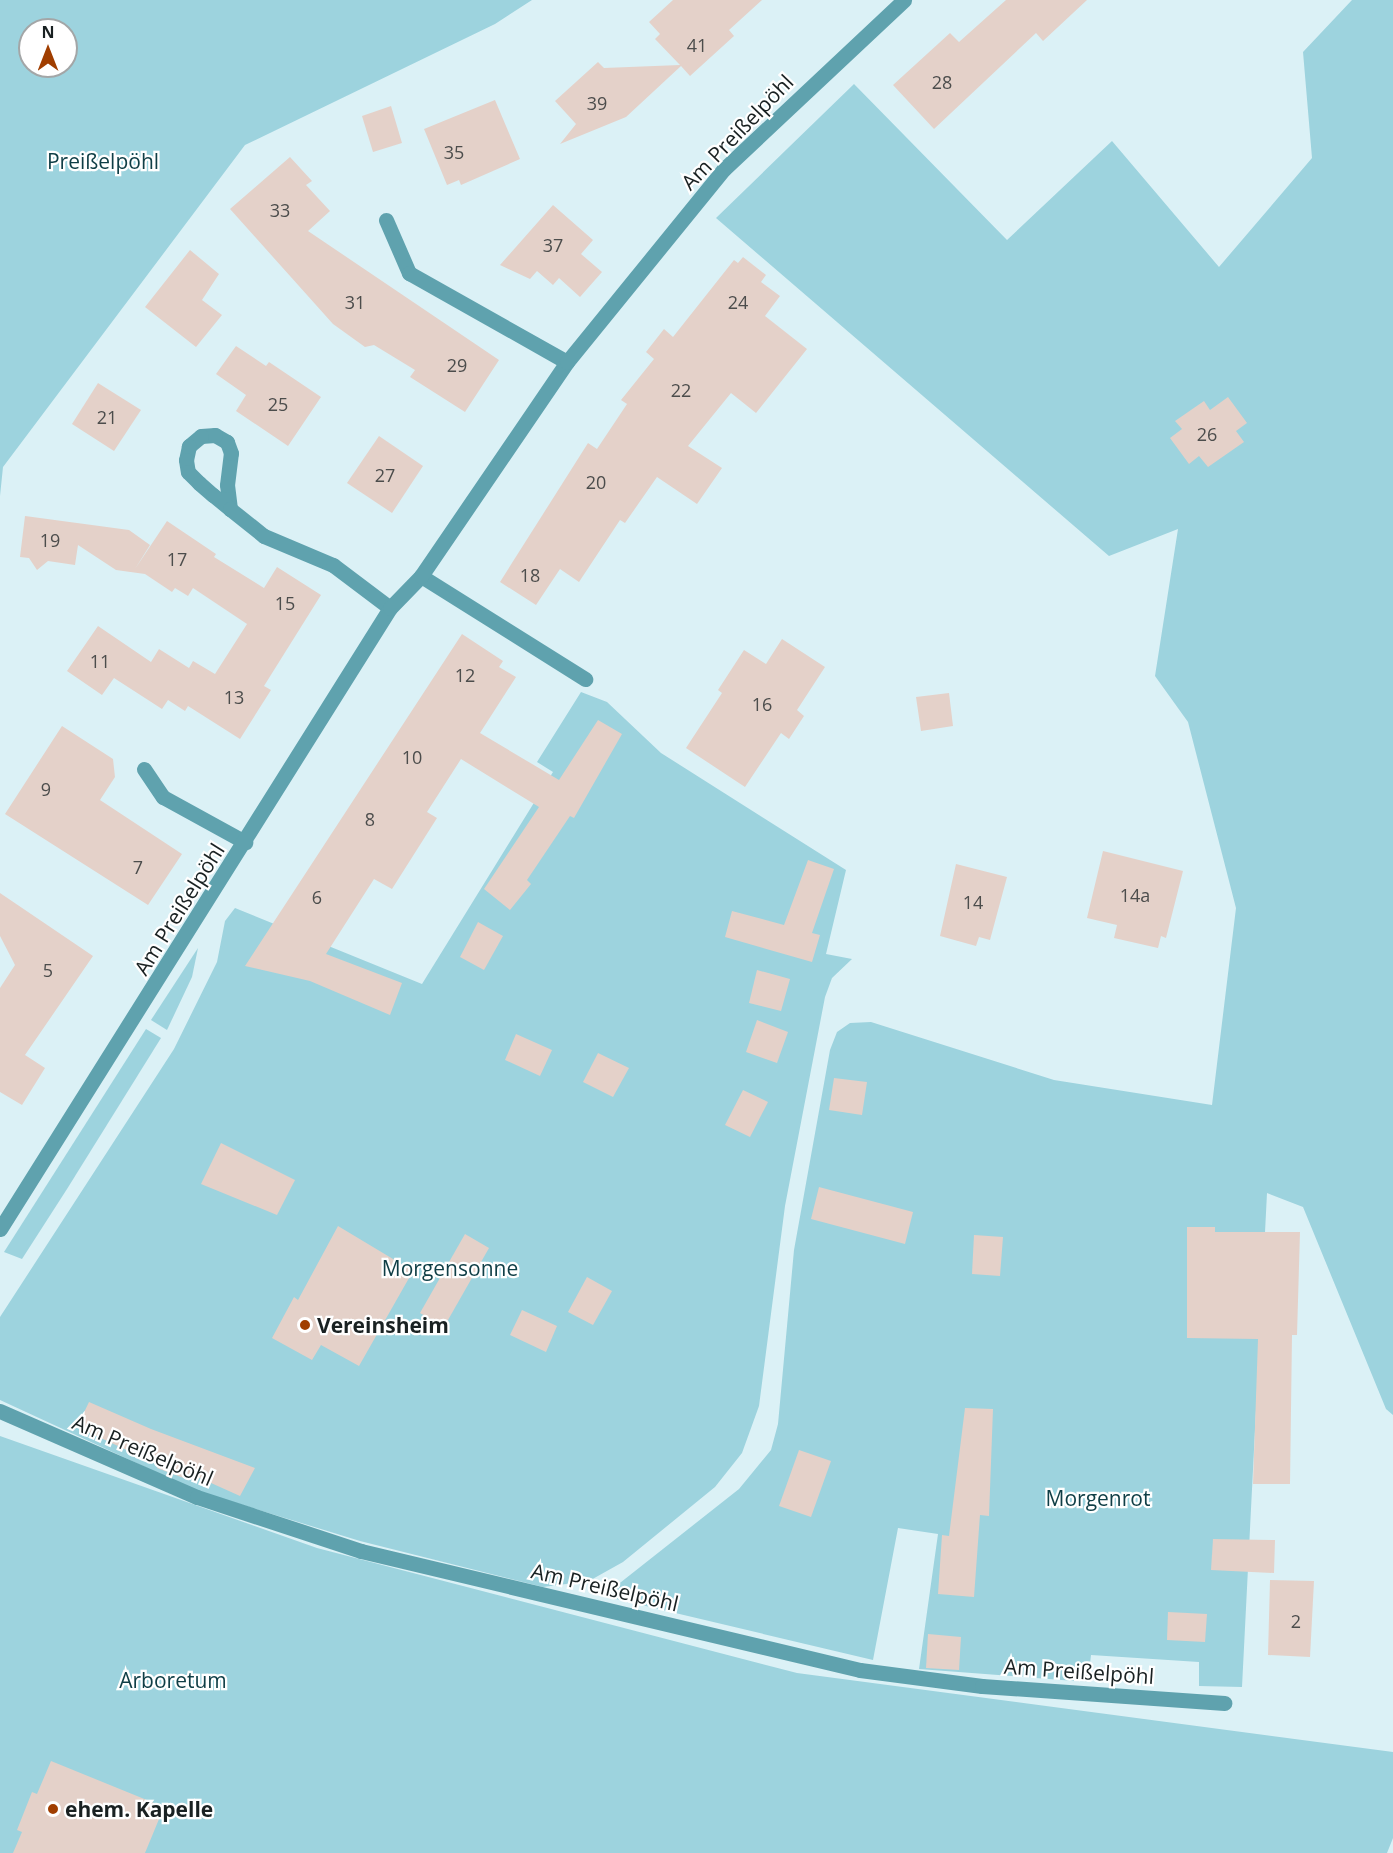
<!DOCTYPE html>
<html>
<head>
<meta charset="utf-8">
<style>
  body { margin:0 }
  #map { position:relative; width:1393px; height:1853px; overflow:hidden; background:#dbf1f6; font-family:"Open Sans",sans-serif }
  div>[style] { position:absolute }
  .green>* { inset:0; background:#9dd3de }
  .building>* { inset:0; background:#e4d1c9 }
  .minor>* { height:15px; margin:-7.5px; padding:0 7.5px; transform-origin:7.5px; border-radius:7.5px; background:#5fa2ae }
  .dots>* { width:16px; height:16px; translate:-50% -50%; box-sizing:border-box; border:3px solid #fff; border-radius:50% }
  span { translate:-50% -50%; white-space:nowrap; text-align:center; line-height:1.15; -webkit-text-stroke:4.5px #fff; paint-order:stroke }
  .number-label { font-size:18px; color:#4c4d4c }
  .number-label span { -webkit-text-stroke-width:0 }
  .street-label { font-size:21px; color:#192122 }
  .park-label { font-size:21px; color:#0f3e46 }
  .poi-label { font-size:21px; color:#192122; font-weight:700 }
  .left { translate:0 -50%; text-align:left }
  .north { position:absolute; left:18px; top:18px; width:60px; height:60px; box-sizing:border-box; background:#fff; border:2px solid #a3a6a7; border-radius:50%; rotate:0deg; font-size:16px; font-weight:700; line-height:24px; text-align:center; color:#192122 }
  .north::after { content:''; display:block; margin:auto; width:21px; height:27px; background:#a03e00; clip-path:polygon(50% 0,100% 100%,50% 72%,0 100%) }
</style>
</head>
<body>
<div id="map">
  <div class="green">
    <i style="clip-path:polygon(evenodd,0 0,532px 0,495px 24px,245px 145px,3px 467px,0 496px,0 0,30px 30px,66px 30px,66px 66px,30px 66px,30px 30px)"></i>
    <i style="clip-path:polygon(1352px 0,1393px 0,1393px 1415px,1386px 1409px,1303px 1207px,1267px 1193px,1242px 1687px,1199px 1686px,1199px 1662px,1091px 1655px,1088px 1682px,919px 1669px,938px 1534px,898px 1528px,873px 1660px,612px 1598px,611px 1590px,739px 1489px,771px 1450px,778px 1424px,794px 1250px,830px 1050px,837px 1032px,850px 1023px,871px 1022px,1054px 1080px,1212px 1105px,1236px 908px,1188px 722px,1155px 676px,1178px 529px,1109px 556px,716px 218px,854px 84px,1007px 240px,1112px 141px,1219px 267px,1312px 158px,1303px 52px)"></i>
    <i style="clip-path:polygon(581px 692px,607px 702px,661px 753px,846px 870px,826px 954px,852px 959px,832px 978px,825px 997px,785px 1206px,759px 1406px,742px 1453px,715px 1487px,623px 1562px,589px 1581px,543px 1587px,360px 1541px,197px 1491px,0 1400px,0 1317px,174px 1049px,217px 962px,225px 921px,235px 908px,422px 984px,553px 772px,537px 762px)"></i>
    <i style="clip-path:polygon(198px 948px,192px 977px,167px 1030px,151px 1020px)"></i>
    <i style="clip-path:polygon(146px 1029px,161px 1038px,67px 1189px,22px 1259px,4px 1252px)"></i>
    <i style="clip-path:polygon(0 1436px,317px 1548px,797px 1673px,1393px 1752px,1393px 1838px,1387px 1853px,0 1853px)"></i>
  </div>
  <div class="building">
    <i style="clip-path:polygon(673px 0,762px 0,729px 30px,734px 36px,690px 76px,681px 66px,626px 117px,560px 144px,576px 124px,555px 101px,598px 62px,604px 68px,680px 65px,655px 39px,660px 34px,649px 22px)"></i>
    <i style="clip-path:polygon(1006px 0,1087px 0,1043px 41px,1036px 33px,934px 129px,893px 85px,950px 33px,959px 42px)"></i>
    <i style="clip-path:polygon(495px 100px,520px 159px,461px 185px,459px 180px,447px 185px,424px 129px)"></i>
    <i style="clip-path:polygon(391px 106px,402px 143px,373px 152px,362px 116px)"></i>
    <i style="clip-path:polygon(290px 157px,312px 181px,306px 185px,330px 211px,308px 231px,499px 360px,465px 412px,410px 377px,415px 370px,374px 345px,365px 347px,333px 324px,230px 209px)"></i>
    <i style="clip-path:polygon(553px 205px,593px 240px,581px 254px,602px 272px,580px 297px,559px 278px,553px 285px,537px 271px,530px 279px,500px 265px)"></i>
    <i style="clip-path:polygon(190px 250px,219px 274px,202px 300px,222px 315px,196px 347px,145px 307px)"></i>
    <i style="clip-path:polygon(743px 257px,766px 275px,761px 282px,780px 296px,765px 316px,807px 349px,756px 413px,731px 393px,688px 446px,722px 468px,697px 504px,657px 477px,625px 523px,620px 520px,579px 582px,560px 569px,536px 605px,500px 582px,588px 443px,597px 449px,627px 404px,621px 400px,654px 359px,646px 352px,664px 329px,673px 337px,734px 260px,738px 263px)"></i>
    <i style="clip-path:polygon(236px 346px,266px 366px,269px 362px,321px 397px,288px 446px,236px 411px,246px 395px,216px 374px)"></i>
    <i style="clip-path:polygon(98px 383px,141px 410px,114px 451px,72px 424px)"></i>
    <i style="clip-path:polygon(1228px 397px,1247px 423px,1236px 431px,1244px 442px,1208px 467px,1199px 456px,1189px 464px,1170px 438px,1182px 429px,1175px 421px,1204px 401px,1210px 410px)"></i>
    <i style="clip-path:polygon(379px 436px,423px 466px,392px 513px,347px 483px)"></i>
    <i style="clip-path:polygon(25px 516px,129px 530px,150px 545px,135px 569px,167px 521px,216px 554px,214px 557px,264px 588px,277px 567px,321px 595px,264px 686px,271px 690px,240px 739px,188px 706px,185px 711px,168px 700px,162px 709px,114px 678px,102px 695px,67px 671px,98px 626px,151px 662px,159px 649px,189px 668px,193px 661px,215px 674px,247px 624px,193px 588px,188px 596px,175px 588px,172px 592px,145px 574px,116px 570px,78px 545px,75px 565px,48px 561px,37px 570px,29px 558px,20px 557px)"></i>
    <i style="clip-path:polygon(462px 634px,503px 661px,499px 667px,516px 677px,480px 733px,559px 780px,598px 720px,622px 734px,574px 818px,570px 816px,527px 880px,531px 884px,510px 910px,484px 889px,539px 807px,461px 759px,427px 812px,437px 818px,392px 889px,374px 879px,326px 954px,402px 983px,390px 1015px,310px 981px,245px 966px)"></i>
    <i style="clip-path:polygon(782px 639px,825px 667px,797px 710px,804px 716px,789px 739px,781px 733px,745px 787px,686px 748px,722px 693px,718px 690px,744px 650px,766px 664px)"></i>
    <i style="clip-path:polygon(949px 693px,953px 726px,921px 731px,916px 697px)"></i>
    <i style="clip-path:polygon(62px 726px,113px 759px,115px 777px,100px 800px,182px 854px,148px 905px,5px 814px)"></i>
    <i style="clip-path:polygon(1103px 851px,1183px 871px,1166px 938px,1161px 936px,1158px 948px,1114px 938px,1117px 925px,1087px 918px)"></i>
    <i style="clip-path:polygon(808px 860px,834px 869px,812px 933px,820px 935px,812px 962px,725px 937px,732px 911px,784px 925px)"></i>
    <i style="clip-path:polygon(956px 864px,1007px 877px,990px 940px,979px 937px,976px 946px,940px 936px)"></i>
    <i style="clip-path:polygon(0 893px,93px 956px,25px 1055px,45px 1068px,22px 1105px,0 1092px,0 988px,15px 965px,0 936px)"></i>
    <i style="clip-path:polygon(478px 922px,503px 936px,484px 970px,460px 957px)"></i>
    <i style="clip-path:polygon(757px 970px,790px 979px,781px 1011px,749px 1003px)"></i>
    <i style="clip-path:polygon(757px 1020px,788px 1032px,777px 1063px,746px 1052px)"></i>
    <i style="clip-path:polygon(516px 1034px,552px 1050px,540px 1076px,505px 1060px)"></i>
    <i style="clip-path:polygon(598px 1053px,629px 1068px,613px 1097px,583px 1082px)"></i>
    <i style="clip-path:polygon(834px 1078px,867px 1082px,862px 1115px,829px 1110px)"></i>
    <i style="clip-path:polygon(743px 1090px,768px 1102px,750px 1137px,725px 1125px)"></i>
    <i style="clip-path:polygon(221px 1143px,295px 1180px,277px 1215px,201px 1184px)"></i>
    <i style="clip-path:polygon(819px 1187px,913px 1212px,905px 1244px,811px 1219px)"></i>
    <i style="clip-path:polygon(338px 1226px,413px 1271px,359px 1366px,321px 1345px,312px 1360px,272px 1338px,294px 1297px,298px 1300px)"></i>
    <i style="clip-path:polygon(1187px 1227px,1215px 1227px,1215px 1232px,1300px 1232px,1297px 1335px,1292px 1335px,1290px 1484px,1253px 1484px,1258px 1339px,1187px 1338px)"></i>
    <i style="clip-path:polygon(465px 1234px,489px 1248px,444px 1327px,420px 1313px)"></i>
    <i style="clip-path:polygon(974px 1235px,1003px 1237px,1000px 1276px,972px 1274px)"></i>
    <i style="clip-path:polygon(587px 1277px,612px 1291px,593px 1325px,568px 1312px)"></i>
    <i style="clip-path:polygon(522px 1310px,557px 1326px,546px 1352px,510px 1335px)"></i>
    <i style="clip-path:polygon(89px 1402px,151px 1429px,255px 1468px,240px 1496px,191px 1474px,189px 1480px,157px 1468px,159px 1465px,77px 1427px)"></i>
    <i style="clip-path:polygon(965px 1408px,993px 1409px,989px 1516px,980px 1515px,974px 1597px,938px 1594px,942px 1535px,949px 1536px)"></i>
    <i style="clip-path:polygon(799px 1450px,831px 1461px,811px 1517px,779px 1506px)"></i>
    <i style="clip-path:polygon(1213px 1539px,1275px 1540px,1274px 1573px,1211px 1570px)"></i>
    <i style="clip-path:polygon(1270px 1580px,1314px 1581px,1310px 1657px,1268px 1655px)"></i>
    <i style="clip-path:polygon(1168px 1612px,1207px 1614px,1205px 1642px,1167px 1640px)"></i>
    <i style="clip-path:polygon(928px 1634px,961px 1637px,959px 1670px,926px 1668px)"></i>
    <i style="clip-path:polygon(51px 1761px,164px 1807px,145px 1853px,13px 1853px,22px 1832px,17px 1830px,32px 1792px,37px 1794px)"></i>
  </div>
  <div class="minor">
    <i style="left:386px;top:220px;width:58px;rotate:66.5deg"></i>
    <i style="left:409px;top:273px;width:181px;rotate:29.4deg"></i>
    <i style="left:230px;top:509px;width:24px;rotate:-97deg"></i>
    <i style="left:227px;top:485px;width:32px;rotate:-83deg"></i>
    <i style="left:231px;top:453px;width:12px;rotate:-110deg"></i>
    <i style="left:227px;top:442px;width:14px;rotate:-150deg"></i>
    <i style="left:215px;top:435px;width:14px;rotate:176deg"></i>
    <i style="left:201px;top:436px;width:16px;rotate:140deg"></i>
    <i style="left:189px;top:446px;width:14px;rotate:102deg"></i>
    <i style="left:186px;top:460px;width:12px;rotate:81deg"></i>
    <i style="left:188px;top:472px;width:16px;rotate:45deg"></i>
    <i style="left:199px;top:483px;width:18px;rotate:41deg"></i>
    <i style="left:213px;top:495px;width:22px;rotate:39deg"></i>
    <i style="left:230px;top:509px;width:43px;rotate:38.5deg"></i>
    <i style="left:264px;top:536px;width:75px;rotate:22.8deg"></i>
    <i style="left:333px;top:565px;width:71px;rotate:37deg"></i>
    <i style="left:421px;top:576px;width:194px;rotate:32.1deg"></i>
    <i style="left:144px;top:769px;width:34px;rotate:56deg"></i>
    <i style="left:163px;top:797px;width:94px;rotate:28.8deg"></i>
    <i style="left:0;top:1229px;width:733px;rotate:-57.87deg"></i>
    <i style="left:390px;top:608px;width:45px;rotate:-45.9deg"></i>
    <i style="left:421px;top:576px;width:259px;rotate:-55.7deg"></i>
    <i style="left:567px;top:362px;width:249px;rotate:-50.9deg"></i>
    <i style="left:724px;top:169px;width:247px;rotate:-43.2deg"></i>
    <i style="left:0;top:1411px;width:215px;rotate:23.6deg"></i>
    <i style="left:197px;top:1497px;width:173px;rotate:18.2deg"></i>
    <i style="left:361px;top:1551px;width:513px;rotate:13.41deg"></i>
    <i style="left:860px;top:1670px;width:123px;rotate:7.5deg"></i>
    <i style="left:982px;top:1686px;width:243px;rotate:4deg"></i>
  </div>
  <div class="dots">
    <i style="left:305px;top:1325px;background:#a03e00"></i>
    <i style="left:53px;top:1809px;background:#a03e00"></i>
  </div>
  <div class="number-label">
    <span style="left:697px;top:45px">41</span>
    <span style="left:942px;top:82px">28</span>
    <span style="left:597px;top:103px">39</span>
    <span style="left:454px;top:152px">35</span>
    <span style="left:280px;top:210px">33</span>
    <span style="left:553px;top:245px">37</span>
    <span style="left:355px;top:302px">31</span>
    <span style="left:738px;top:302px">24</span>
    <span style="left:457px;top:365px">29</span>
    <span style="left:681px;top:390px">22</span>
    <span style="left:278px;top:404px">25</span>
    <span style="left:107px;top:417px">21</span>
    <span style="left:1207px;top:434px">26</span>
    <span style="left:385px;top:475px">27</span>
    <span style="left:596px;top:482px">20</span>
    <span style="left:50px;top:540px">19</span>
    <span style="left:177px;top:559px">17</span>
    <span style="left:530px;top:575px">18</span>
    <span style="left:285px;top:603px">15</span>
    <span style="left:100px;top:661px">11</span>
    <span style="left:465px;top:675px">12</span>
    <span style="left:234px;top:697px">13</span>
    <span style="left:762px;top:704px">16</span>
    <span style="left:412px;top:757px">10</span>
    <span style="left:46px;top:789px">9</span>
    <span style="left:370px;top:819px">8</span>
    <span style="left:138px;top:867px">7</span>
    <span style="left:1135px;top:895px">14a</span>
    <span style="left:317px;top:897px">6</span>
    <span style="left:973px;top:902px">14</span>
    <span style="left:48px;top:970px">5</span>
    <span style="left:1296px;top:1621px">2</span>
  </div>
  <div class="street-label">
    <span style="left:737px;top:132px;rotate:-46deg">Am Preißelpöhl</span>
    <span style="left:179px;top:909px;rotate:-58deg">Am Preißelpöhl</span>
    <span style="left:143px;top:1450px;rotate:23deg">Am Preißelpöhl</span>
    <span style="left:605px;top:1587px;rotate:13deg">Am Preißelpöhl</span>
    <span style="left:1079px;top:1671px;rotate:4deg">Am Preißelpöhl</span>
  </div>
  <div class="park-label">
    <span style="left:103px;top:161px">Preißelpöhl</span>
    <span style="left:450px;top:1268px">Morgensonne</span>
    <span style="left:1098px;top:1498px">Morgenrot</span>
    <span style="left:173px;top:1680px">Arboretum</span>
  </div>
  <div class="poi-label">
    <span class="left" style="left:317px;top:1325px">Vereinsheim</span>
    <span class="left" style="left:65px;top:1809px">ehem. Kapelle</span>
  </div>
  <div class="north">N</div>
</div>
</body>
</html>
